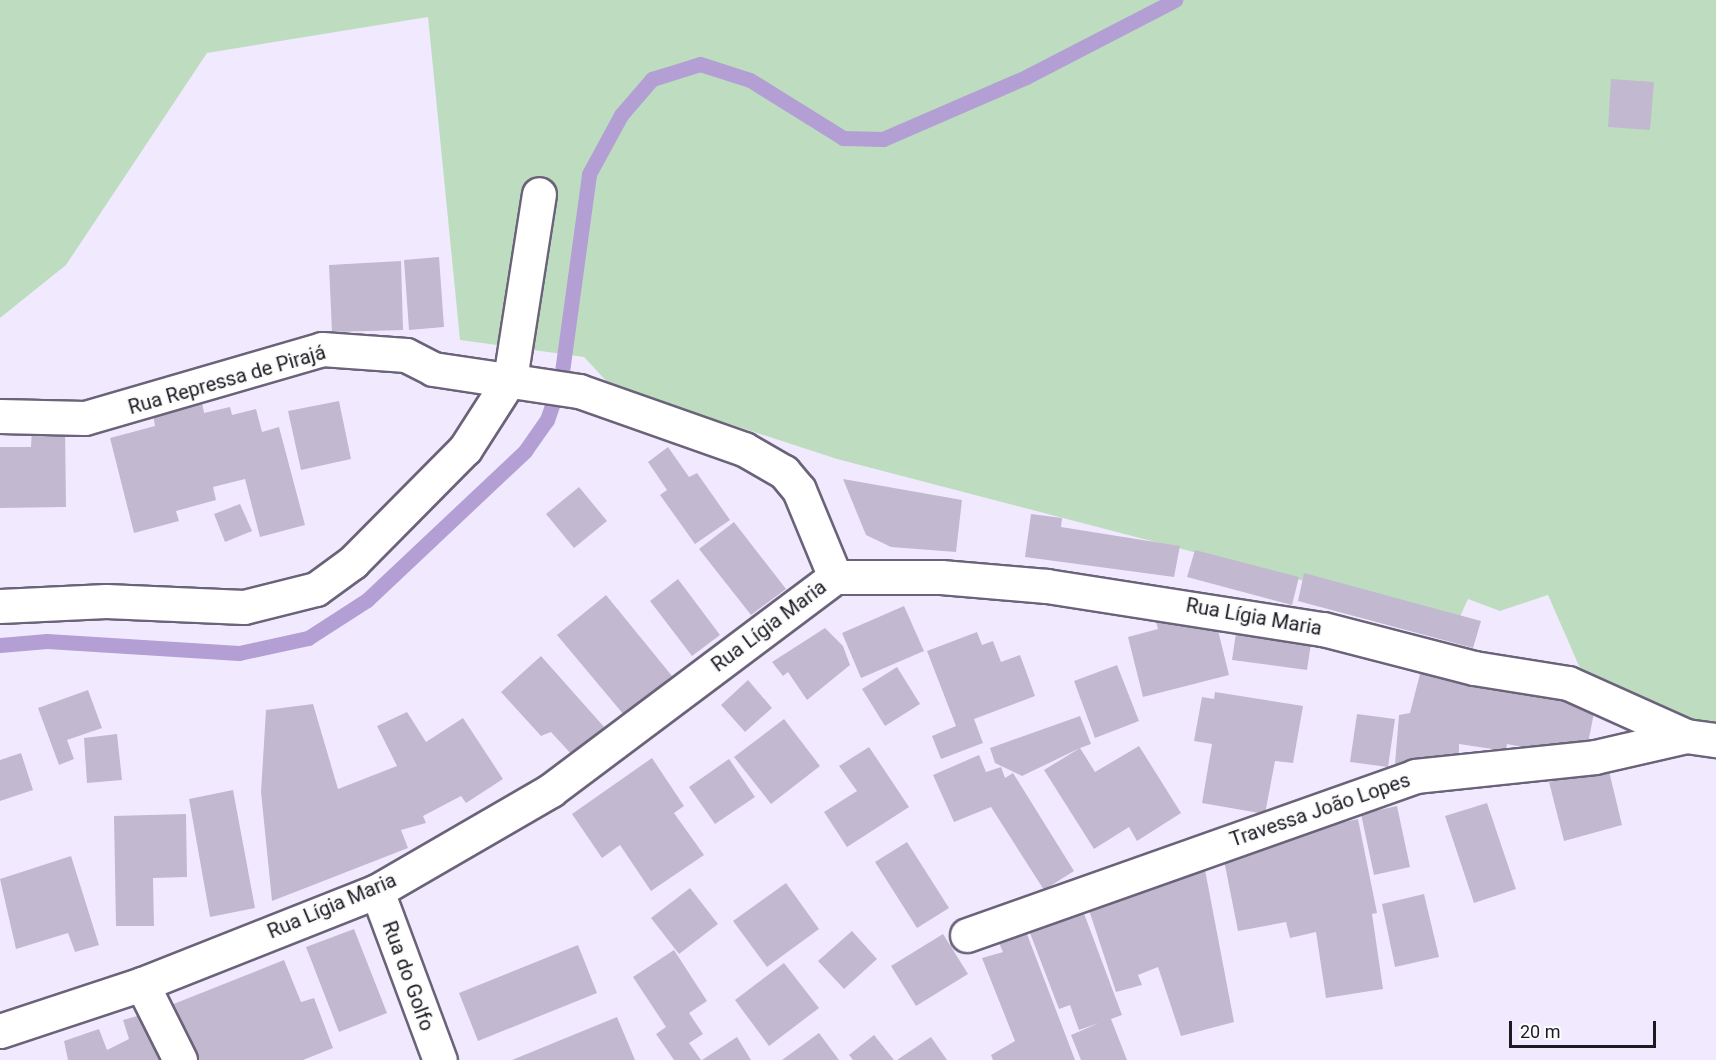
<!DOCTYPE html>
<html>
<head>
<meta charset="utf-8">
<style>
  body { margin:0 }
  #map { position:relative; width:1716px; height:1060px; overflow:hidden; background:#f1eaff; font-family:Roboto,sans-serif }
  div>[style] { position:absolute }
  .green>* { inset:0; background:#beddc0 }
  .stream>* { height:15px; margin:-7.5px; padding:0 7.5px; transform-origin:7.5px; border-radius:7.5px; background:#b39fd4 }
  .building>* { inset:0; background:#c2b9d1 }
  .roads { filter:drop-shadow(2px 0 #6b6379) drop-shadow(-2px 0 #6b6379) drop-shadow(0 2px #6b6379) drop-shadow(0 -2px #6b6379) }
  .minor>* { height:33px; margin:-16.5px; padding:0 16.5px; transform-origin:16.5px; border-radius:16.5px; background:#fff }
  span { translate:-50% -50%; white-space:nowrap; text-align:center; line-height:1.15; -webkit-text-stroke:4.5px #fcfcfc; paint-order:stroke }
  .street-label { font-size:20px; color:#1c1922 }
  .scale { position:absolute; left:1509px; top:1021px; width:147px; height:27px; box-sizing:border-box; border:3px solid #1c1922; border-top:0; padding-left:8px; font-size:18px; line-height:21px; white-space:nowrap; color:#1c1922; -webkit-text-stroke:4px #fcfcfc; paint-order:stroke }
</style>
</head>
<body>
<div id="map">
  <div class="green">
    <i style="clip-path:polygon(0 0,1716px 0,1716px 724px,1707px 727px,1586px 682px,1548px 595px,1500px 611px,1468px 599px,1458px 621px,837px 459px,610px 385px,584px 357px,460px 340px,428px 17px,207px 53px,66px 265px,0 318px)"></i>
  </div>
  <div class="stream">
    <i style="left:0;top:645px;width:47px;rotate:-4.9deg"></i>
    <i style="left:47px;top:641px;width:192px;rotate:3.6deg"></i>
    <i style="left:239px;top:653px;width:71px;rotate:-12.3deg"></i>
    <i style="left:308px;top:638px;width:70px;rotate:-32.8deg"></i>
    <i style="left:367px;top:600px;width:217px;rotate:-43.3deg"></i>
    <i style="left:525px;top:451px;width:38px;rotate:-55deg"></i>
    <i style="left:547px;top:420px;width:43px;rotate:-71.1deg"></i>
    <i style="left:561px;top:379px;width:207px;rotate:-82.2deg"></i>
    <i style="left:589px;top:174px;width:67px;rotate:-61.5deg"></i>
    <i style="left:621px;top:115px;width:48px;rotate:-49.3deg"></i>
    <i style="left:652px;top:79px;width:50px;rotate:-17.4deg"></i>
    <i style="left:700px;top:64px;width:52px;rotate:17.7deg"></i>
    <i style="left:750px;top:80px;width:110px;rotate:31.9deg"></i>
    <i style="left:843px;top:138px;width:40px;rotate:1.4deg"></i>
    <i style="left:883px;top:139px;width:156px;rotate:-23.4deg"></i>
    <i style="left:1026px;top:77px;width:168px;rotate:-27.3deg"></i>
  </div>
  <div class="building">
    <i style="clip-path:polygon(1611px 79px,1654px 82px,1650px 130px,1608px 127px)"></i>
    <i style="clip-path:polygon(439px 257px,444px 327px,409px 330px,404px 260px)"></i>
    <i style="clip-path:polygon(401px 261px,403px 330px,332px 332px,329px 265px)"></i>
    <i style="clip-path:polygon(339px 401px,351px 459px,301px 470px,288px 411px)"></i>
    <i style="clip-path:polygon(202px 402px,204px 413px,230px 407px,232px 415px,256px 409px,262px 432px,279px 427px,305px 525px,260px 537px,245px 479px,213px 487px,216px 500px,176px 511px,179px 521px,134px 533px,110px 438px,155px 426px,153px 415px)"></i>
    <i style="clip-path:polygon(65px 427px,66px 507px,0 508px,0 447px,31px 447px,32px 428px)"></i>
    <i style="clip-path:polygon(668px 447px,689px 477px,697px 473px,730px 520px,695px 544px,660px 495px,667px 490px,648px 462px)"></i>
    <i style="clip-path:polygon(843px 479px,962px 500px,956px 552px,891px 547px,866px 535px)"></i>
    <i style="clip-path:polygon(579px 487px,607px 521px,574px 548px,546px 514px)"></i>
    <i style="clip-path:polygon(240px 504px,252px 531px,225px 542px,214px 514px)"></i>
    <i style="clip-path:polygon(1031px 514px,1062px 518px,1061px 527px,1180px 546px,1174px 577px,1025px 557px)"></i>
    <i style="clip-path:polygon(734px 522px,786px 589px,751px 615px,699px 549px)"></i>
    <i style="clip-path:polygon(1195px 550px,1299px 577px,1292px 605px,1187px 577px)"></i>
    <i style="clip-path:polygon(1304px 573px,1481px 621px,1473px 648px,1298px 601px)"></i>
    <i style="clip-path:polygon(678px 579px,720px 635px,692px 656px,650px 601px)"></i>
    <i style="clip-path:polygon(606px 595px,672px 676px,624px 715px,557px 635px)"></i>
    <i style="clip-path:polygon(904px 606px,924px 651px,861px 678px,842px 633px)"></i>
    <i style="clip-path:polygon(1153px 610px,1216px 622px,1229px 675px,1143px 697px,1128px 637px,1158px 629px)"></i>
    <i style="clip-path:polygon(1238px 619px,1313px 630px,1307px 670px,1232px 660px)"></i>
    <i style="clip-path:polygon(825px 628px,843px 646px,850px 665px,807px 700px,788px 672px,783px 676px,772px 662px)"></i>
    <i style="clip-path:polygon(977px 632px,982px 645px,993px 641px,1001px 662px,1020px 655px,1035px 696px,974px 719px,983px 743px,941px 759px,932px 736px,956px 726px,927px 651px)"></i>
    <i style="clip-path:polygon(541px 656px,605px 728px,573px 756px,551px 732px,541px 736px,501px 692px)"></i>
    <i style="clip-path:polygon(1117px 665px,1139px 721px,1095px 738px,1074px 681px)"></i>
    <i style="clip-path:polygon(1422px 666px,1596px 703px,1588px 743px,1537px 750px,1507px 744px,1506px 751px,1459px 744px,1459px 756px,1395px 764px,1399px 715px,1410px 713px)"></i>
    <i style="clip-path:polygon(897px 667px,920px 704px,885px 726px,862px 689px)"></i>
    <i style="clip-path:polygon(748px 680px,772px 708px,745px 732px,721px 705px)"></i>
    <i style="clip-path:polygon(88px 690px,102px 728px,67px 740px,74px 759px,59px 765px,38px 708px)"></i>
    <i style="clip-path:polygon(1215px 692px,1303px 706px,1293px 763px,1275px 761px,1265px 814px,1202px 803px,1212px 744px,1194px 741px,1202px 697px,1214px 699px)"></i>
    <i style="clip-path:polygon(313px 704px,338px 789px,397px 766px,377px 726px,407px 712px,426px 742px,463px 718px,503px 779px,466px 803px,461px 796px,423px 816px,426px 823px,401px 830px,408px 848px,272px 901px,261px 792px,266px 710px)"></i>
    <i style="clip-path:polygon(1357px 714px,1395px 719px,1388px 767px,1350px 762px)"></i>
    <i style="clip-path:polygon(1080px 716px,1091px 744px,1080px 748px,1095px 772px,1139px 746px,1181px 813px,1137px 841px,1129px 827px,1094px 849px,1044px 770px,1080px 748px,1022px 776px,995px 763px,990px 748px)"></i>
    <i style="clip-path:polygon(784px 719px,820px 766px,771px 804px,734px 757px)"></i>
    <i style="clip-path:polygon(117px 734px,122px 780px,87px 783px,84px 738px)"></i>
    <i style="clip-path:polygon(869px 747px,909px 807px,847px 847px,824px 812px,857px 791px,839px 766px)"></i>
    <i style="clip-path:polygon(21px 753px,33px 790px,0 801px,0 760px)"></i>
    <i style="clip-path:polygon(979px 755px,986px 772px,1001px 767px,1005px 778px,1013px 773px,1074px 871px,1044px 890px,991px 807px,954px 822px,933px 775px)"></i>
    <i style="clip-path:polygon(652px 758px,684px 806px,674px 813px,704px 855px,651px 891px,620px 845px,602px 858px,572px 814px)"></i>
    <i style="clip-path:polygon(729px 759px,755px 797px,715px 824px,689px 787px)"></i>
    <i style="clip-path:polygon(1608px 767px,1622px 825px,1564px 841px,1549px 782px)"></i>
    <i style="clip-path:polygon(233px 790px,255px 908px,210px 917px,189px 799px)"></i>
    <i style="clip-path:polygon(1487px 803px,1516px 889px,1474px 903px,1445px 816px)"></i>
    <i style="clip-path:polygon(1397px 806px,1410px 867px,1374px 875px,1361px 814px)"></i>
    <i style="clip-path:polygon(186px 814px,187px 877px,153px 878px,154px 926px,116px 926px,114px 816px)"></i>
    <i style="clip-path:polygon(1358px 819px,1377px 913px,1372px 914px,1383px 989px,1326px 998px,1316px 932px,1290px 938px,1286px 922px,1238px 931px,1222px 850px)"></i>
    <i style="clip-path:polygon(907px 842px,949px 908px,917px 928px,875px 862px)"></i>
    <i style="clip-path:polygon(1202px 854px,1234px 1022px,1181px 1036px,1158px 967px,1138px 975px,1142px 985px,1116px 992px,1084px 895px)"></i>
    <i style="clip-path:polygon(71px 856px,99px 945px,75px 952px,68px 933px,16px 949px,0 879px)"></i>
    <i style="clip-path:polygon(786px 883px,819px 929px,767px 967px,733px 921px)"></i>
    <i style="clip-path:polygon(690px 888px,718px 924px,679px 954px,651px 918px)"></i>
    <i style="clip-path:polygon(1424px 894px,1439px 957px,1395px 967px,1382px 904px)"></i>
    <i style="clip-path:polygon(1079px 900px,1122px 1015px,1111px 1019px,1127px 1060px,1081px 1060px,1071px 1035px,1099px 1023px,1079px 1030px,1070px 1005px,1059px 1009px,1025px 920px)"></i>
    <i style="clip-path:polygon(1022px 921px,1075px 1060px,993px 1060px,991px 1055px,1015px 1041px,982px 958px,1003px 952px,994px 932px)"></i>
    <i style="clip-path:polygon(354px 929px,387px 1013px,339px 1032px,306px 947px)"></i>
    <i style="clip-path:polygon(852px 931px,877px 959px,844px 989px,818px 961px)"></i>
    <i style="clip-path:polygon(943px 934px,968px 974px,916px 1006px,891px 966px)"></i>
    <i style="clip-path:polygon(578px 945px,597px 993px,478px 1041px,459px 993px)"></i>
    <i style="clip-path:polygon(674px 950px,707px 1001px,689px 1013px,703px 1034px,689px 1043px,701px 1060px,674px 1060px,656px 1034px,666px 1027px,633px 977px)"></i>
    <i style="clip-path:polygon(284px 960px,301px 1002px,314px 998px,333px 1048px,303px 1060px,188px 1060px,166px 1007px)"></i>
    <i style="clip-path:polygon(784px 963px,819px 1008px,769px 1046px,735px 1000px)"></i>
    <i style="clip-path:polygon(151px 1012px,174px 1060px,68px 1060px,64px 1041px,99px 1029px,107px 1050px,129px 1039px,123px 1020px)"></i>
    <i style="clip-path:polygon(617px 1017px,635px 1060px,512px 1060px)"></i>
    <i style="clip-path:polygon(819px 1033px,839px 1060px,782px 1060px)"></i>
    <i style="clip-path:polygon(874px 1035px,894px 1060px,853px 1060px,849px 1055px)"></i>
    <i style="clip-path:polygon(737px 1037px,751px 1060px,702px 1060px)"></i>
    <i style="clip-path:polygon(931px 1037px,947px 1060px,897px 1060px)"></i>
  </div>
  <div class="roads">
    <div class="minor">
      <i style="left:0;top:416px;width:85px;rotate:1.3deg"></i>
      <i style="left:85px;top:418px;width:247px;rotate:-16.2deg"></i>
      <i style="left:322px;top:349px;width:84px;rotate:4.1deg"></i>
      <i style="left:406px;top:355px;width:30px;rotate:27deg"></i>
      <i style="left:433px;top:369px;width:148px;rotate:8.6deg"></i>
      <i style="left:579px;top:391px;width:175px;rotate:19.4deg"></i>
      <i style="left:744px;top:449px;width:46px;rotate:29.9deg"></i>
      <i style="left:784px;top:472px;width:23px;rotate:50deg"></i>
      <i style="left:799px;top:490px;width:94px;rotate:67.5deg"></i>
      <i style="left:0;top:606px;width:106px;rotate:-2.7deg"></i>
      <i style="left:106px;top:601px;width:138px;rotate:2.5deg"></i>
      <i style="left:244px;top:607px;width:74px;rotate:-14deg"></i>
      <i style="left:316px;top:589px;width:46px;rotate:-36.1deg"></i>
      <i style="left:353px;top:562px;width:159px;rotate:-45.3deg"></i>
      <i style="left:465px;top:449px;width:83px;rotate:-57.3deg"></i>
      <i style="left:510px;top:379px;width:187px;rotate:-81.1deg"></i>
      <i style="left:377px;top:891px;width:180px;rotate:69.6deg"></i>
      <i style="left:967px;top:935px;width:475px;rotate:-19.5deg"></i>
      <i style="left:1415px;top:776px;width:181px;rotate:-6deg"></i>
      <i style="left:1595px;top:757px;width:93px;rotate:-13deg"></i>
      <i style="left:142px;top:984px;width:85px;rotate:63.4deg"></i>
      <i style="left:0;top:1031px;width:150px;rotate:-18.3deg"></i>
      <i style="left:142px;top:984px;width:253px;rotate:-21.6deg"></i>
      <i style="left:377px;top:891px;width:201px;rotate:-30.1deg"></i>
      <i style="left:551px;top:790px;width:355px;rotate:-36.9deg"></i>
      <i style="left:835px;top:577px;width:106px"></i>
      <i style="left:941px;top:577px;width:106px;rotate:4.9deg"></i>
      <i style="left:1047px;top:586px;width:279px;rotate:8.9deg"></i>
      <i style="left:1323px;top:629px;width:156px;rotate:14.5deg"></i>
      <i style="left:1474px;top:668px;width:95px;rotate:9.1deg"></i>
      <i style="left:1568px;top:683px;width:129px;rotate:24.2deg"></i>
      <i style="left:1686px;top:736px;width:30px;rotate:8deg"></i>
    </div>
  </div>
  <div class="street-label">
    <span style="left:227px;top:380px;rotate:-16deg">Rua Repressa de Pirajá</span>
    <span style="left:1254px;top:617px;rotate:10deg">Rua Lígia Maria</span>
    <span style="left:769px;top:626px;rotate:-37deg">Rua Lígia Maria</span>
    <span style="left:1320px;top:810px;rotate:-19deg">Travessa João Lopes</span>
    <span style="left:332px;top:906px;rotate:-23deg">Rua Lígia Maria</span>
    <span style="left:408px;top:976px;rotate:70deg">Rua do Golfo</span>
  </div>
  <div class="scale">20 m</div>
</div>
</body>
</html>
